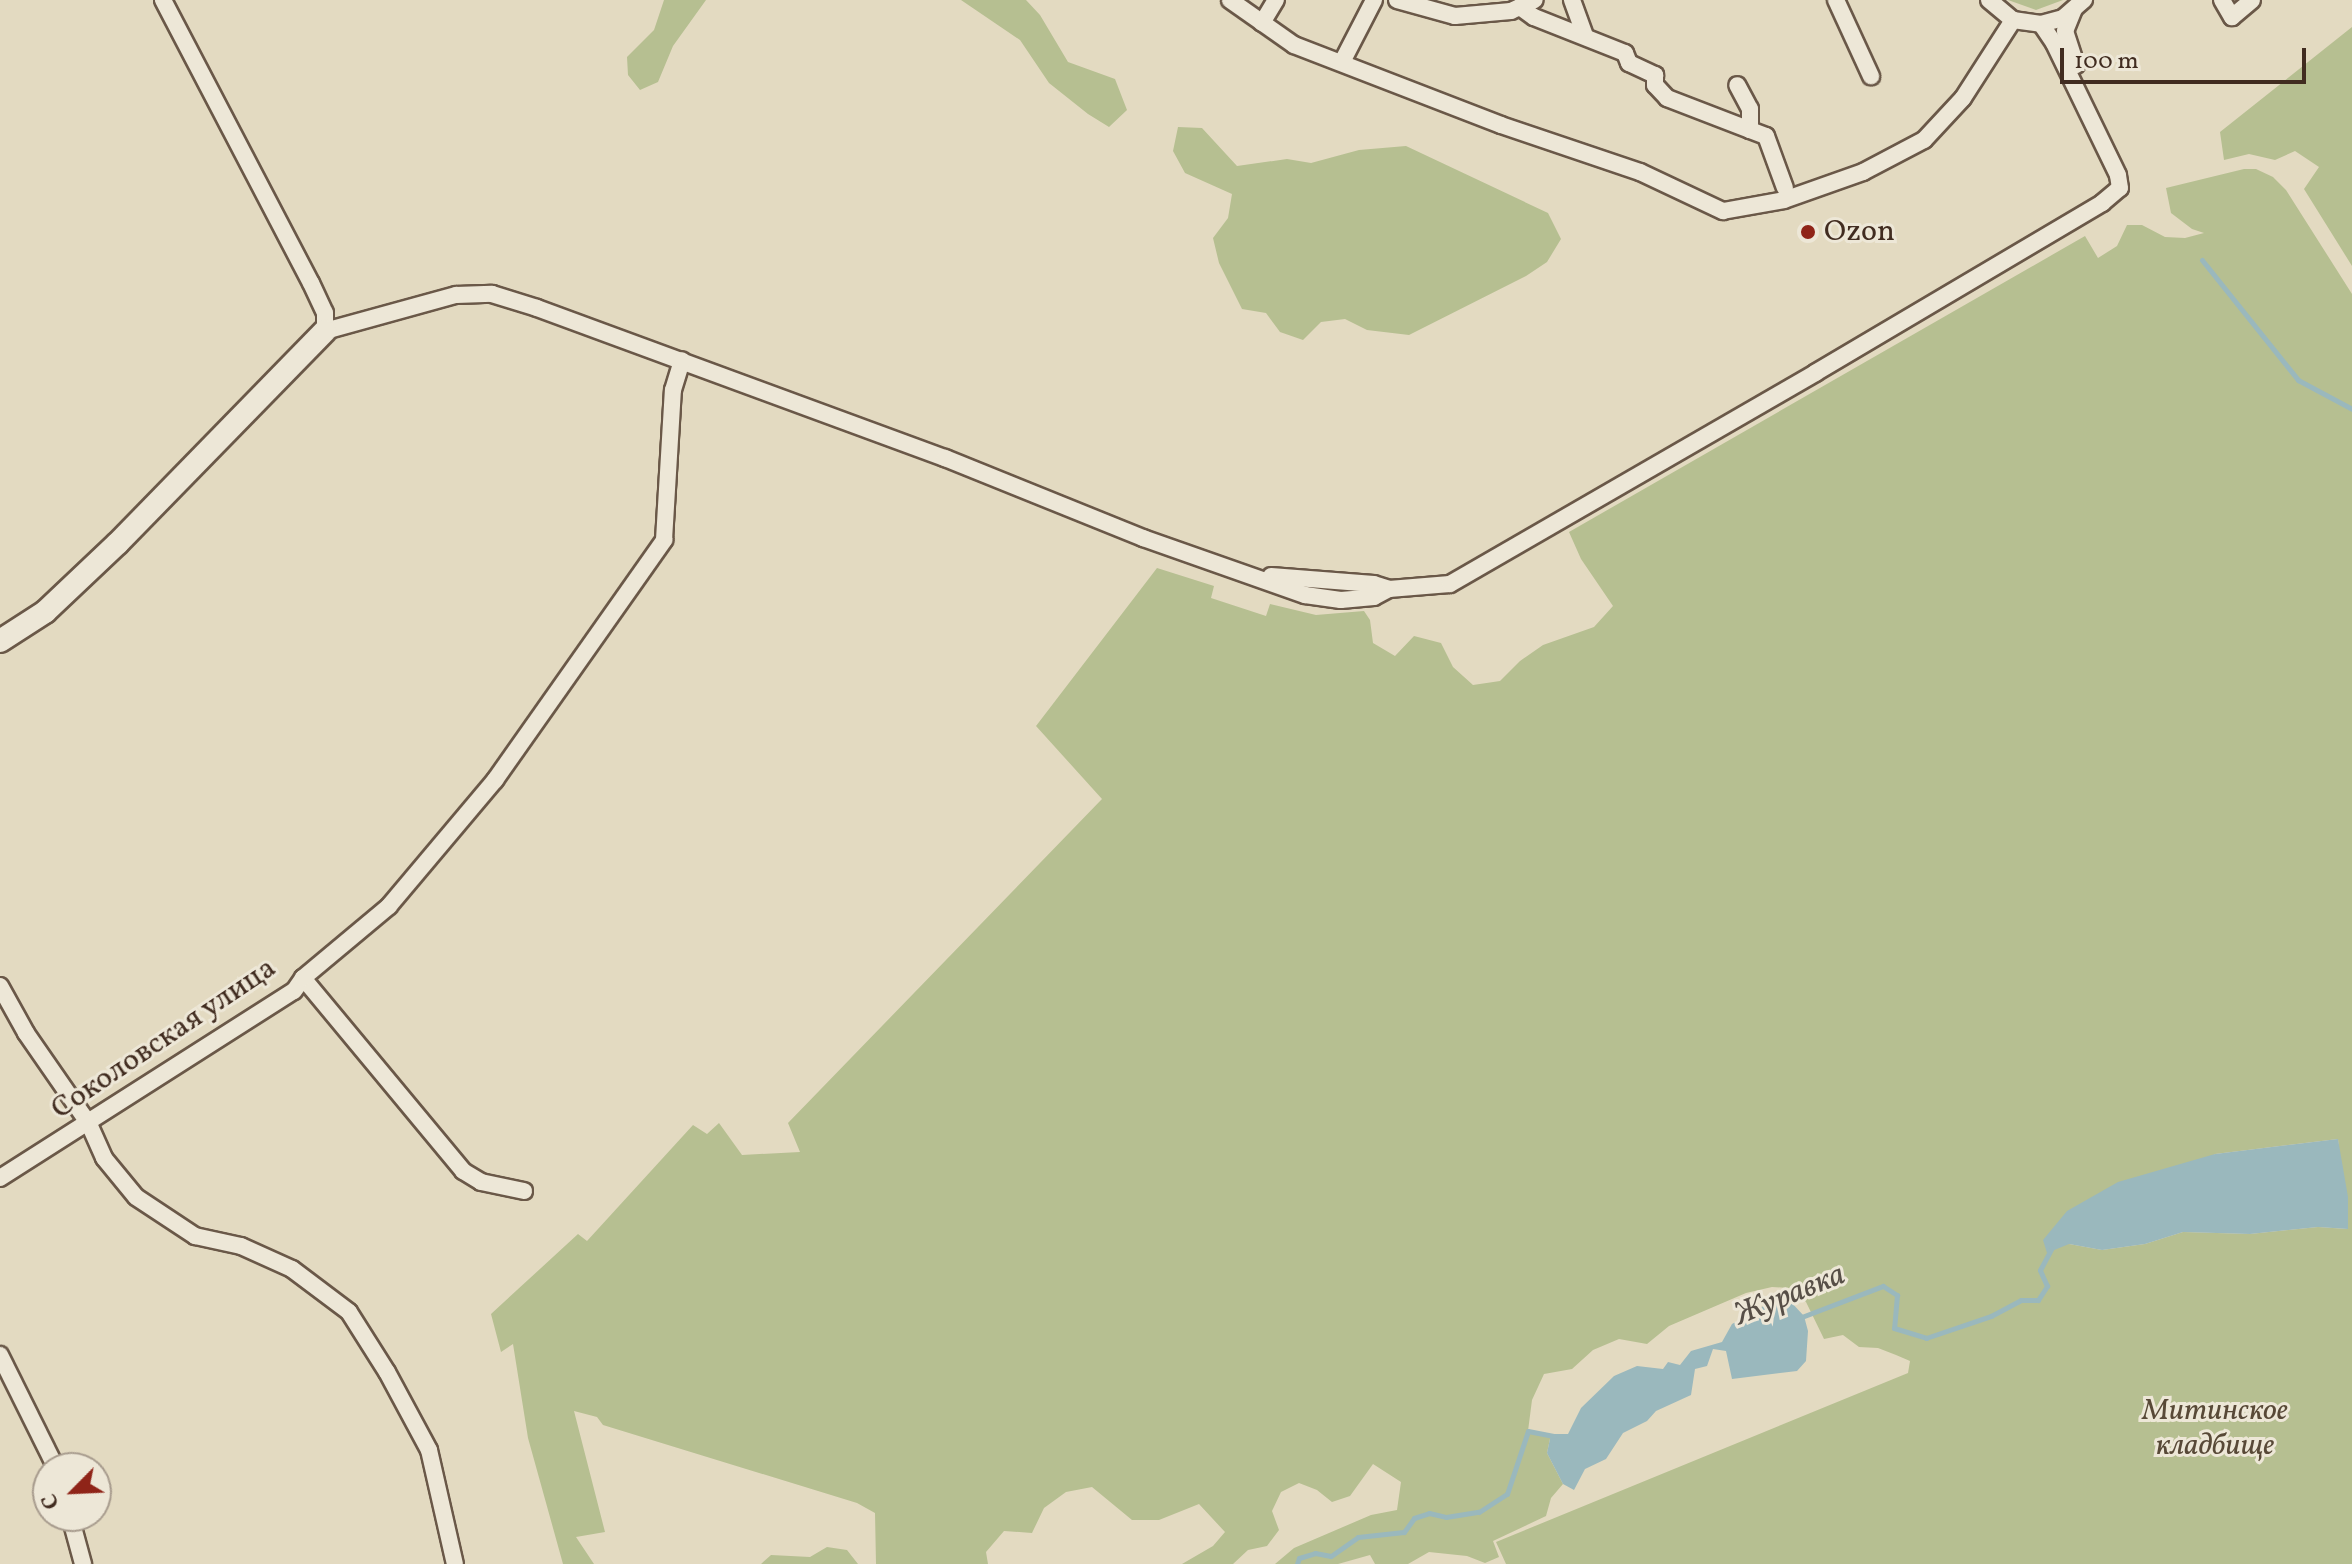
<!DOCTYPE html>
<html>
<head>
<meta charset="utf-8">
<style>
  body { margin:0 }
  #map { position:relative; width:2352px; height:1564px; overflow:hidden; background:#e3dac1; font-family:Vollkorn,serif }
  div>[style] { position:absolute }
  .green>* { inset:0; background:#b6bf91 }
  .water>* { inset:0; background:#9ab8bd }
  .stream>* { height:5px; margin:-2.5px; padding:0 2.5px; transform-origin:2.5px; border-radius:2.5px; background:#9ab8bd }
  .roads { filter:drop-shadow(2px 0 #6a5848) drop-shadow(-2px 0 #6a5848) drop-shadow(0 2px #6a5848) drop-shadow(0 -2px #6a5848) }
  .street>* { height:16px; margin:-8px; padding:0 8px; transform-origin:8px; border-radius:8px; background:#ede7d7 }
  .secondary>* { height:22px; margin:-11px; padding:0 11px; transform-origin:11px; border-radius:11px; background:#ede7d7 }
  .dots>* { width:22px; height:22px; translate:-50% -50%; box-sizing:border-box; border:4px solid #ede7d7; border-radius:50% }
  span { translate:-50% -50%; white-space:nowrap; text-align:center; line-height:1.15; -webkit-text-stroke:6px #ede7d7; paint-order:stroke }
  .poi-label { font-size:30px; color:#412c20 }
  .left { translate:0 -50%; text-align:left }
  .street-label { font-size:30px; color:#412c20 }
  .park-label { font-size:30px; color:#584937; font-style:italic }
  .water-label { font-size:32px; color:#574f47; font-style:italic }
  .north { position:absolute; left:32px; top:1452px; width:80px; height:80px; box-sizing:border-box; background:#ede7d7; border:2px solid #a89c8e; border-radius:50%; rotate:246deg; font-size:22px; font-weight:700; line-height:32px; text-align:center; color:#412c20 }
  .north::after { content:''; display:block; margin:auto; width:28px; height:36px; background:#8f2418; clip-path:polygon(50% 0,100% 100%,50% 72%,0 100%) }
  .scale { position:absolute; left:2060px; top:48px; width:246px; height:36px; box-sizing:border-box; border:4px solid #412c20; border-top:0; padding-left:10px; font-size:24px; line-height:28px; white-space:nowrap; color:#412c20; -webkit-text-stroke:6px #ede7d7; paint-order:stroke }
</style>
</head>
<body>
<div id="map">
  <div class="green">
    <i style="clip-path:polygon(664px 0,706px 0,673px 46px,658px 82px,640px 90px,628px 75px,627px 57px,654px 30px)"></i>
    <i style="clip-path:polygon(961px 0,1026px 0,1040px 15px,1068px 62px,1115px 79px,1127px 110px,1109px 127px,1088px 114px,1049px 83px,1020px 40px)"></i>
    <i style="clip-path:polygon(2008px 0,2063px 0,2036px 10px)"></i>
    <i style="clip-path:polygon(2352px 27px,2352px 266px,2304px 189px,2319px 167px,2295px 151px,2275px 160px,2249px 154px,2224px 160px,2220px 132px)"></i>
    <i style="clip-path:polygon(1178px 127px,1202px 128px,1237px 166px,1287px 159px,1311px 163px,1359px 150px,1406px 146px,1548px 213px,1561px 239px,1547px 262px,1526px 276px,1409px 335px,1367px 330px,1345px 319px,1321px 322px,1303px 340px,1280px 332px,1266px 313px,1242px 309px,1219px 263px,1213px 238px,1228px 218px,1232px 194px,1185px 173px,1173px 151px)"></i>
    <i style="clip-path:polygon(evenodd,2244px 169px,2256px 169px,2273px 177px,2286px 190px,2352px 294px,2352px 1564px,1506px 1564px,1496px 1542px,1908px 1373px,1910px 1361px,1896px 1355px,1878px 1348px,1859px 1347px,1843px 1335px,1824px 1339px,1806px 1302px,1789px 1288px,1772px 1287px,1746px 1293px,1669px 1326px,1647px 1344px,1619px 1339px,1593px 1350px,1572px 1369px,1544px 1374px,1532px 1400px,1528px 1431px,1551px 1434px,1547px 1453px,1563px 1484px,1551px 1498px,1546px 1516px,1493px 1541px,1499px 1557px,1485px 1563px,1467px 1556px,1429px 1552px,1408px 1564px,1375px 1564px,1370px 1555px,1338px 1564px,1275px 1564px,1294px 1548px,1371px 1515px,1397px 1510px,1401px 1482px,1373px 1464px,1350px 1496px,1332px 1502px,1317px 1490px,1299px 1483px,1281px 1492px,1272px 1511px,1279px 1530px,1267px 1546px,1248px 1550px,1233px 1564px,1182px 1564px,1213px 1546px,1225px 1532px,1199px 1504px,1159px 1520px,1132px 1520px,1092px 1487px,1066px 1492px,1044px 1508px,1032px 1533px,1004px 1531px,986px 1552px,988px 1564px,876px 1564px,875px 1513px,857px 1503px,603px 1425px,597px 1417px,574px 1411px,605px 1532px,576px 1537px,594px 1564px,563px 1564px,528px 1438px,513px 1344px,501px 1352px,491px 1314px,578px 1234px,587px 1241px,693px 1125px,707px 1134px,719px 1123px,742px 1155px,800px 1152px,788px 1123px,1102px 799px,1036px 726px,1157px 568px,1214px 586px,1211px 598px,1266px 616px,1270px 604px,1316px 615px,1364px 611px,1370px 620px,1373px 643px,1395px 656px,1414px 636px,1441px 643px,1453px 667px,1473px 685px,1500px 681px,1520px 661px,1543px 645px,1594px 627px,1613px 606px,1581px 559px,1569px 532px,2085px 236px,2098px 258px,2117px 246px,2127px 225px,2142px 225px,2165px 237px,2185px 238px,2204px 233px,2192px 229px,2171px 213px,2166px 188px,2244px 169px,2338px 1139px,2347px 1229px,2318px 1227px,2250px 1234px,2183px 1232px,2145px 1244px,2102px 1250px,2069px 1244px,2215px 1154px,2338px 1139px)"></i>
    <i style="clip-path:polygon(827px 1547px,847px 1550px,858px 1564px,761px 1564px,771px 1555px,810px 1557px)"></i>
  </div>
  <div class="water">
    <i style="clip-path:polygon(2338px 1139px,2348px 1197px,2348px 1229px,2318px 1227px,2250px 1234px,2183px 1232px,2145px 1244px,2102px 1250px,2069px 1244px,2047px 1253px,2043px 1240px,2067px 1211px,2118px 1182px,2215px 1154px)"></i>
    <i style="clip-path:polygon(1774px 1300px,1790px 1301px,1804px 1316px,1808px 1331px,1806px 1361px,1797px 1371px,1732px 1379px,1726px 1351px,1713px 1349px,1707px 1366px,1695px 1369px,1691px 1395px,1656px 1411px,1647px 1421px,1623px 1433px,1606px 1459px,1585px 1469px,1574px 1490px,1563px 1484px,1547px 1453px,1551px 1434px,1568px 1434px,1581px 1408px,1614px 1376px,1637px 1366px,1663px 1369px,1668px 1362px,1680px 1365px,1691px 1351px,1722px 1342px,1732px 1324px)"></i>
  </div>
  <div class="stream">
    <i style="left:2202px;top:260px;width:154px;rotate:51.3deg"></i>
    <i style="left:2298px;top:380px;width:61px;rotate:28.2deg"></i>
    <i style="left:1799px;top:1318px;width:90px;rotate:-20.9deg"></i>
    <i style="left:1883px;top:1286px;width:17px;rotate:33deg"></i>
    <i style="left:1897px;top:1295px;width:33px;rotate:95deg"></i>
    <i style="left:1894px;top:1328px;width:34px;rotate:17deg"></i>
    <i style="left:1926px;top:1338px;width:69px;rotate:-18.7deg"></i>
    <i style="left:1991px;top:1316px;width:34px;rotate:-28deg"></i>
    <i style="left:2021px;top:1300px;width:17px"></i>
    <i style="left:2038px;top:1300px;width:17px;rotate:-57deg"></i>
    <i style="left:2047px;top:1286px;width:17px;rotate:-114deg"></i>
    <i style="left:2040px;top:1270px;width:24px;rotate:-62deg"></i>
    <i style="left:1297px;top:1564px;width:6px;rotate:-72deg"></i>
    <i style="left:1299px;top:1558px;width:17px;rotate:-17deg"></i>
    <i style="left:1315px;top:1553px;width:16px;rotate:11deg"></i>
    <i style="left:1331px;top:1556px;width:33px;rotate:-35deg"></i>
    <i style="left:1358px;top:1537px;width:46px;rotate:-6.2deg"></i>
    <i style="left:1404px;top:1532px;width:17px;rotate:-54deg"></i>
    <i style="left:1414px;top:1518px;width:16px;rotate:-18deg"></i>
    <i style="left:1429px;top:1513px;width:17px;rotate:13deg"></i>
    <i style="left:1446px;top:1517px;width:33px;rotate:-9deg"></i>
    <i style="left:1479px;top:1512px;width:33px;rotate:-33deg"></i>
    <i style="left:1507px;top:1494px;width:66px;rotate:-71.6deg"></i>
    <i style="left:1528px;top:1431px;width:26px;rotate:11deg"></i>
  </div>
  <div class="roads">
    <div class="street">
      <i style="left:163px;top:0;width:319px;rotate:62.4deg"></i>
      <i style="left:311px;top:283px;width:33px;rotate:65deg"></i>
      <i style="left:325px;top:313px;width:18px;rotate:90deg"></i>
      <i style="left:325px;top:331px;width:136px;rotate:-15.4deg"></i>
      <i style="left:456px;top:295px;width:36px;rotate:-2deg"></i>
      <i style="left:492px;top:294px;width:47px;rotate:17.3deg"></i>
      <i style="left:537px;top:308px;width:435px;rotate:20.2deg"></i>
      <i style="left:945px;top:458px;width:214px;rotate:22deg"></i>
      <i style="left:1143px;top:538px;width:172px;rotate:19.4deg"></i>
      <i style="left:1305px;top:595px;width:36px;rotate:8deg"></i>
      <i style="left:1341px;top:600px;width:33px;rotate:-5deg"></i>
      <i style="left:1374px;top:597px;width:17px;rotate:-28deg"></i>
      <i style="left:1389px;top:589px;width:61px;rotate:-4.7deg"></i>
      <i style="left:1450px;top:584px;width:422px;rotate:-30deg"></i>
      <i style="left:1815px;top:373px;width:334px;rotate:-30.6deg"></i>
      <i style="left:2102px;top:203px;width:23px;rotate:-40deg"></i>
      <i style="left:2120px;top:188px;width:13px;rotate:-99deg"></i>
      <i style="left:2118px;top:175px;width:147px;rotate:-115.9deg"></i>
      <i style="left:2054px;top:43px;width:23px;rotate:-124deg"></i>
      <i style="left:1230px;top:0;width:78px;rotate:35.1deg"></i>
      <i style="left:1294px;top:45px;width:222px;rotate:21.1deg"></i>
      <i style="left:1501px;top:125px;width:147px;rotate:18.7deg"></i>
      <i style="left:1640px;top:172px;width:92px;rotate:25.2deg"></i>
      <i style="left:1723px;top:211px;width:62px;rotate:-10.2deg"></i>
      <i style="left:1784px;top:200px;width:84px;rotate:-19.5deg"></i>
      <i style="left:1863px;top:172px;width:69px;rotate:-27.7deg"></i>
      <i style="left:1924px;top:140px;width:57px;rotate:-47.1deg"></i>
      <i style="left:1963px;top:98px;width:93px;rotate:-57.3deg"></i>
      <i style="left:1397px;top:0;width:60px;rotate:15.4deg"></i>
      <i style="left:1455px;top:16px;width:56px;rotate:-5.1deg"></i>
      <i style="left:1511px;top:11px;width:26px;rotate:-25deg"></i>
      <i style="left:1572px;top:0;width:38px;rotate:70deg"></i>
      <i style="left:1836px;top:0;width:84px;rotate:65.3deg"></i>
      <i style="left:1989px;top:0;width:31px;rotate:40deg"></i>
      <i style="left:2013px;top:20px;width:28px;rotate:8deg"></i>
      <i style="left:2041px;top:24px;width:23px;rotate:-15deg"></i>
      <i style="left:2063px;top:18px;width:28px;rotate:-41deg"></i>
      <i style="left:2222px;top:0;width:20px;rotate:60deg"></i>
      <i style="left:2232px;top:17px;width:26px;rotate:-40deg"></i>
      <i style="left:1520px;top:7px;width:17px;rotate:36deg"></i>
      <i style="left:1534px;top:17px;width:98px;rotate:21.6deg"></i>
      <i style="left:1625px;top:53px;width:11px;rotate:68deg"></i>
      <i style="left:1629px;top:63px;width:29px;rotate:25deg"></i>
      <i style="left:1655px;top:75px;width:10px;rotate:90deg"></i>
      <i style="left:1655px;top:85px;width:18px;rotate:47deg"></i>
      <i style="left:1667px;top:98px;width:89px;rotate:21.1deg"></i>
      <i style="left:1750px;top:130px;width:21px;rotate:-90deg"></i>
      <i style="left:1750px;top:109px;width:27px;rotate:-118deg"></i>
      <i style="left:2074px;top:9px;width:24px;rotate:112deg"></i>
      <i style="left:2065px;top:31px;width:36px;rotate:72deg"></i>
      <i style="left:1262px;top:23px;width:27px;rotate:-59deg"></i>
      <i style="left:1342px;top:62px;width:70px;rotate:-62.7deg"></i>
      <i style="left:1750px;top:130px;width:17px;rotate:21deg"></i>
      <i style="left:1766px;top:136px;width:55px;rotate:69.9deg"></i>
      <i style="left:1271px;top:576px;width:103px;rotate:4.4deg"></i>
      <i style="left:1374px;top:584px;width:16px;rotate:18deg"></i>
      <i style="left:303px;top:978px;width:251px;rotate:50.3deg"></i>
      <i style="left:463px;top:1171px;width:21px;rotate:31deg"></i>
      <i style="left:481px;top:1182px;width:44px;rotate:11.8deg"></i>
      <i style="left:0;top:986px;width:54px;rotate:61deg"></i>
      <i style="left:26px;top:1033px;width:111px;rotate:55.3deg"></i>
      <i style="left:89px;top:1124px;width:37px;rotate:66deg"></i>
      <i style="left:104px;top:1158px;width:50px;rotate:50.6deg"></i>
      <i style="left:136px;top:1197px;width:71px;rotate:33.5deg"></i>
      <i style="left:195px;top:1236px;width:47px;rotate:12.3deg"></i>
      <i style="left:241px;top:1246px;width:56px;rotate:24.3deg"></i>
      <i style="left:292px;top:1269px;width:71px;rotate:37deg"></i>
      <i style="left:349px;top:1312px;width:71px;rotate:57.7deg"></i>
      <i style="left:387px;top:1372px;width:89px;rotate:61.7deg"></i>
      <i style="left:429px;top:1450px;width:117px;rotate:77.2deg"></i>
      <i style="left:0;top:1178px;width:348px;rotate:-32.5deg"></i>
      <i style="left:294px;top:991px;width:16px;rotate:-55deg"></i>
      <i style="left:303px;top:978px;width:112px;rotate:-39.9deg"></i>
      <i style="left:389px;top:906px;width:165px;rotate:-49.9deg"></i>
      <i style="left:495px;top:780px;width:294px;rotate:-54.8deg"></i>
      <i style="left:664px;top:540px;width:150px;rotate:-86.6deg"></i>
      <i style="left:673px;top:390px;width:31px;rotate:-73deg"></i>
      <i style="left:0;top:1355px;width:126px;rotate:63.6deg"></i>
      <i style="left:70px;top:1516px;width:50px;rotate:74.8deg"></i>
    </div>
    <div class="secondary">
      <i style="left:0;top:641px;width:54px;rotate:-32.8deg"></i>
      <i style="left:45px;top:612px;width:100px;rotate:-43.4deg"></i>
      <i style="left:118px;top:543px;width:296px;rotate:-45.7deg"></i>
    </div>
  </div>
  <div class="dots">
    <i style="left:1808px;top:232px;background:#8f2418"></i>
  </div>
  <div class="poi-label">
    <span class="left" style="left:1824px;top:232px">Ozon</span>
  </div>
  <div class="street-label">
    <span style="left:164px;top:1039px;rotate:-34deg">Соколовская улица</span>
  </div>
  <div class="park-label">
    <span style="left:2215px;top:1428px">Митинское<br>кладбище</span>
  </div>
  <div class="water-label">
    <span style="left:1790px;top:1296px;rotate:-22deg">Журавка</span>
  </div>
  <div class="north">С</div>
  <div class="scale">100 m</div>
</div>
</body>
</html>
